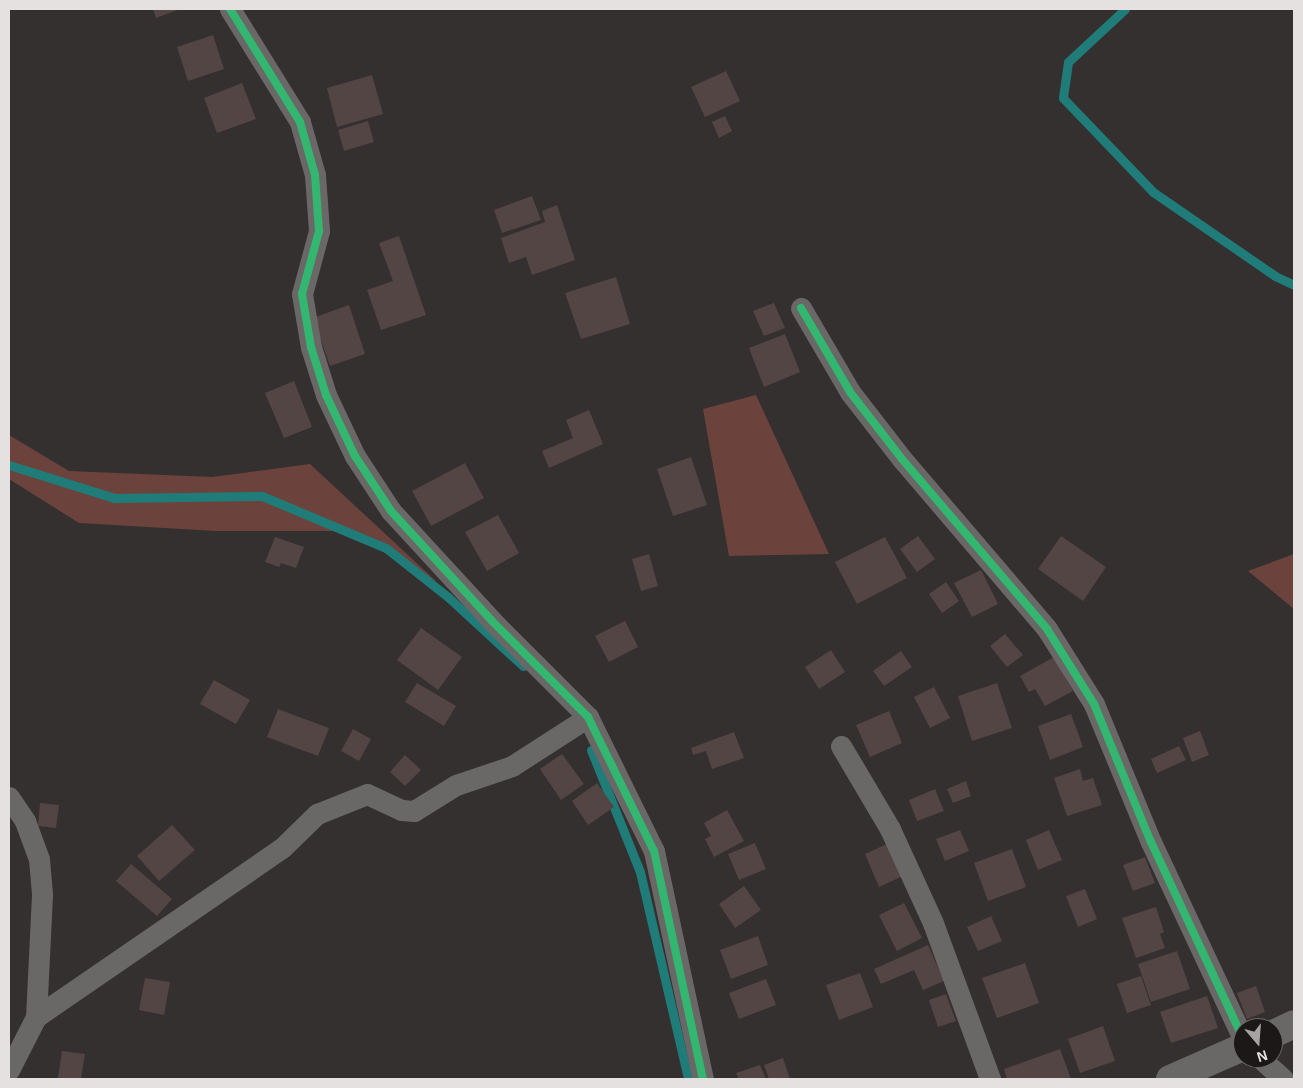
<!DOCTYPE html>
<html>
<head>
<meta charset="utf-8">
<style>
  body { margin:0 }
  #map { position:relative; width:1303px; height:1088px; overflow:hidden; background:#34302f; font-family:Arial,sans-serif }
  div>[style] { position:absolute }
  .green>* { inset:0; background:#6c433c }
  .stream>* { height:9px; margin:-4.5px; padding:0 4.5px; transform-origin:4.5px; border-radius:4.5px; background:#207c78 }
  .building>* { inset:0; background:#534543 }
  .minor>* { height:21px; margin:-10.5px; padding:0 10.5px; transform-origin:10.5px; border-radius:10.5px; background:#6a6767 }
  .tertiary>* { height:28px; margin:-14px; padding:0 14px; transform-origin:14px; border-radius:14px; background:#6a6767 }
  .cycleway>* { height:8px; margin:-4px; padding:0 4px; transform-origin:4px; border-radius:4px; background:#33b770 }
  span { translate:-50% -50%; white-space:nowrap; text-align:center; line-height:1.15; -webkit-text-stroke:4.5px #1b1817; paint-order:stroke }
  .frame { position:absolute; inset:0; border:10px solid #e5e1e0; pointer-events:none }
  .north { position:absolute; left:1233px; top:1018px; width:50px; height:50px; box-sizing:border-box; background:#1b1817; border:1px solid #6c6867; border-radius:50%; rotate:162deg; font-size:14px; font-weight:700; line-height:20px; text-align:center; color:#e5e1e0 }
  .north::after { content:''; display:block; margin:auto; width:18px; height:22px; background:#a7a3a2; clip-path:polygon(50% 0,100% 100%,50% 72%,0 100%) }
</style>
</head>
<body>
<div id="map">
  <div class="green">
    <i style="clip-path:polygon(756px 395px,829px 554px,729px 556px,703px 409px)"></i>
    <i style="clip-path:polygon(9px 435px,69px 471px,212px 477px,310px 464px,437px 582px,346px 531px,216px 531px,79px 523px,9px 479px)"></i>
    <i style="clip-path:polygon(1294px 554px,1294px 609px,1248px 571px)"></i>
  </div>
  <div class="stream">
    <i style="left:1125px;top:9px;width:78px;rotate:137.1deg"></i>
    <i style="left:1068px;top:62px;width:36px;rotate:98deg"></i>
    <i style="left:1063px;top:98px;width:130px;rotate:46.2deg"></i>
    <i style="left:1153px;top:192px;width:148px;rotate:34.5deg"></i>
    <i style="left:1275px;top:276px;width:21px;rotate:25deg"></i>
    <i style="left:9px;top:465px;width:110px;rotate:17.4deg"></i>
    <i style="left:114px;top:498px;width:148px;rotate:-0.8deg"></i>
    <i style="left:262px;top:496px;width:134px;rotate:22.8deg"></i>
    <i style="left:386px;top:548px;width:79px;rotate:38.3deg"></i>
    <i style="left:448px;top:597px;width:102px;rotate:42.6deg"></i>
    <i style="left:591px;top:750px;width:131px;rotate:68.1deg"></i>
    <i style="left:640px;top:872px;width:212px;rotate:76.9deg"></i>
  </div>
  <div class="building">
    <i style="clip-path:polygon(153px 9px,180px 9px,156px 18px)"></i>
    <i style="clip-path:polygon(213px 35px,224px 69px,188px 81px,177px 47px)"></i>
    <i style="clip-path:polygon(726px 71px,740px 101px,705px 117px,691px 87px)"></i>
    <i style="clip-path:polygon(372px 75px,383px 114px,337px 127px,327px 88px)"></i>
    <i style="clip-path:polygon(242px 83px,256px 119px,217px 133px,204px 98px)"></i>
    <i style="clip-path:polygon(725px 116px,732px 131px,719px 138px,712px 122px)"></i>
    <i style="clip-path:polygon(368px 121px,374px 142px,344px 151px,338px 130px)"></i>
    <i style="clip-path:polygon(532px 196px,541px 220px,502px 233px,494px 210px)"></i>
    <i style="clip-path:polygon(557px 205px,575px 260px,532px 275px,526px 257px,509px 263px,501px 238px,545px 222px,542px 211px)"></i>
    <i style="clip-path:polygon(399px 236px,426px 315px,381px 330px,367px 290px,393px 281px,379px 243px)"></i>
    <i style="clip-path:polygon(616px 277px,630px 324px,581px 339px,565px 293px)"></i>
    <i style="clip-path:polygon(774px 303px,785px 328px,764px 336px,753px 311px)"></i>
    <i style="clip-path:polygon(349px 305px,365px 354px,330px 366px,313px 318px)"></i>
    <i style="clip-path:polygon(785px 334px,800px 372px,764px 387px,749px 348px)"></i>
    <i style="clip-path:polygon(294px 381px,312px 427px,284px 438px,265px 393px)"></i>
    <i style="clip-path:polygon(589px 410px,603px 444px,549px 468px,542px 451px,573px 438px,566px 420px)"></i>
    <i style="clip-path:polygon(691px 457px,707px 505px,673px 516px,657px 469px)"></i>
    <i style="clip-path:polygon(465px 463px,484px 498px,431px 526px,412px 491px)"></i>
    <i style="clip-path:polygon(498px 515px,519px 553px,487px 571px,465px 532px)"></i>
    <i style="clip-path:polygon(918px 536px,935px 559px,917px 572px,900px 549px)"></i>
    <i style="clip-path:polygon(1061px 536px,1106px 567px,1083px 601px,1038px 569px)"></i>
    <i style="clip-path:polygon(275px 537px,304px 547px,296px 568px,281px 563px,279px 567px,265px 562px)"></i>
    <i style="clip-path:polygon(885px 537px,907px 578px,857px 604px,835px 562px)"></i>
    <i style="clip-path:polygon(649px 554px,658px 586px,641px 591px,632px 559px)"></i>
    <i style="clip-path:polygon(981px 570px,998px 604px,972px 617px,954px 583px)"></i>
    <i style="clip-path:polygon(946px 582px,959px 601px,942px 613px,929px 594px)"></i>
    <i style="clip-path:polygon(625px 621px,638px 647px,609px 662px,595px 636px)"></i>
    <i style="clip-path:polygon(421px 628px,462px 657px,438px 690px,397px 660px)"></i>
    <i style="clip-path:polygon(1005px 634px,1023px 655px,1007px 667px,990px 646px)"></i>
    <i style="clip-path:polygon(831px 650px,845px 672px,819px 689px,805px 667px)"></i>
    <i style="clip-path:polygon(901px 651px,912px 667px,884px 686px,873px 671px)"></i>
    <i style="clip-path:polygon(1054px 657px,1073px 691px,1045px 706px,1035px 689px,1029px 692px,1020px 676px)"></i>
    <i style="clip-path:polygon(214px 680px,250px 700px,236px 724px,200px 704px)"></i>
    <i style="clip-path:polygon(417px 683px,456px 706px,444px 726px,405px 702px)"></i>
    <i style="clip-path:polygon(997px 683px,1012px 728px,972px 741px,958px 696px)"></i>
    <i style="clip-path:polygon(934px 687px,950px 718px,930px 728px,914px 697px)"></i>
    <i style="clip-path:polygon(278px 709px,329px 728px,318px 756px,267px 737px)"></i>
    <i style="clip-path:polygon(889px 711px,902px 743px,870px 757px,856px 725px)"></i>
    <i style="clip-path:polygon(1071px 714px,1083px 747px,1050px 760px,1038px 726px)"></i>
    <i style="clip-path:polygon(353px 729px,371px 739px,359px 761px,341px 751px)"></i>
    <i style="clip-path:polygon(1200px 731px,1209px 755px,1192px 762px,1183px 738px)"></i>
    <i style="clip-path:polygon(734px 732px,744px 758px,712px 769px,706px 751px,693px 755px,691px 748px)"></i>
    <i style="clip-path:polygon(1179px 746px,1186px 760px,1157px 773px,1151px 759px)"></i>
    <i style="clip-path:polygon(562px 754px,584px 784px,561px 800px,540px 769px)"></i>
    <i style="clip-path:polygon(405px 755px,421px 770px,405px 786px,390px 772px)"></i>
    <i style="clip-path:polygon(1080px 769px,1083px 781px,1093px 778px,1102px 805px,1067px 816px,1054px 778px)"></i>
    <i style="clip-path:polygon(966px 781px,971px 796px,953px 803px,947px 789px)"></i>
    <i style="clip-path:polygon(597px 783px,614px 807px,588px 825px,572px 801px)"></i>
    <i style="clip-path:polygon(935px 789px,944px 811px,917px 821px,909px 800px)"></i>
    <i style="clip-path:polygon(40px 803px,59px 805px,56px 828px,38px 826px)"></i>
    <i style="clip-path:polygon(727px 810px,744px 841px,714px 857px,705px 839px,711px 836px,704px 823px)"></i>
    <i style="clip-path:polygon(172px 825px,195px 850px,159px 881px,137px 856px)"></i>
    <i style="clip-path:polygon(960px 830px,969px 851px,945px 861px,936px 839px)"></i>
    <i style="clip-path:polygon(1049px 830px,1062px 860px,1038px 870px,1026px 840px)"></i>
    <i style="clip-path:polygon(755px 843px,766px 869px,739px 880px,728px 854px)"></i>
    <i style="clip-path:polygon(889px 843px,903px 876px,879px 887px,865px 854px)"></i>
    <i style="clip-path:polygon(1012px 849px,1026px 887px,988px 901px,974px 863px)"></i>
    <i style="clip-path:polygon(1145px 857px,1155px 883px,1133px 891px,1123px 865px)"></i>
    <i style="clip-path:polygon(131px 864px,172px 899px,157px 916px,116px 881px)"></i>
    <i style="clip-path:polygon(744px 886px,761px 910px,735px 928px,719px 904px)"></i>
    <i style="clip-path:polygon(1085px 889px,1097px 919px,1078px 927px,1066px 896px)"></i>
    <i style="clip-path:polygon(904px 903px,922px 938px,897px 951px,879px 915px)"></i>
    <i style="clip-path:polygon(1156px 907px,1164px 932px,1160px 934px,1165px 948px,1136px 958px,1122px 918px)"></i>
    <i style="clip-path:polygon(991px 916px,1002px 941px,978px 951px,967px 927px)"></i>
    <i style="clip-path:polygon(758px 936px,768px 965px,731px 979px,720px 950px)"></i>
    <i style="clip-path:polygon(928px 945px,944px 981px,923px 990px,914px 970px,881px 984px,874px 969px)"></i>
    <i style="clip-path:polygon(1177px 951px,1190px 989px,1151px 1002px,1138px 964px)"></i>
    <i style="clip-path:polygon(1025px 963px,1039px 1003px,997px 1018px,982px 978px)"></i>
    <i style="clip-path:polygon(860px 973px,873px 1007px,839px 1020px,826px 985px)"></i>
    <i style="clip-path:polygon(1141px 976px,1151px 1005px,1127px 1013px,1117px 984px)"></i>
    <i style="clip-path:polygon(145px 978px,170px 982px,164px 1015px,139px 1010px)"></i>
    <i style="clip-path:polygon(766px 979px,776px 1005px,739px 1019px,729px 993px)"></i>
    <i style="clip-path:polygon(1256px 986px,1265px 1012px,1247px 1019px,1237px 993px)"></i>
    <i style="clip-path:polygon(946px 994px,956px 1021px,938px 1027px,929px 1000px)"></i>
    <i style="clip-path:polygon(1207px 996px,1218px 1028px,1171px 1043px,1160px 1012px)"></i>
    <i style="clip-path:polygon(1103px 1026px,1115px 1061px,1080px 1073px,1068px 1039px)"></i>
    <i style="clip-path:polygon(1060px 1049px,1071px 1079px,1007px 1079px,1004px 1069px)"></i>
    <i style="clip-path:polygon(62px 1051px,85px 1054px,81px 1079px,58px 1078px)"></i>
    <i style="clip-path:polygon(783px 1058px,790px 1079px,769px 1079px,764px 1065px)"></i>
    <i style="clip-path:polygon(760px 1065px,766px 1079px,739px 1079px,736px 1073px)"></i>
  </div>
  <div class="minor">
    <i style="left:230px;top:9px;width:133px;rotate:58.2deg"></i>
    <i style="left:300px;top:122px;width:55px;rotate:74.2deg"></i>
    <i style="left:315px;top:175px;width:56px;rotate:85.9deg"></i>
    <i style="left:319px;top:231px;width:65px;rotate:105.1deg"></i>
    <i style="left:302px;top:294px;width:54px;rotate:80.4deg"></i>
    <i style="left:311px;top:347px;width:50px;rotate:72.6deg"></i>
    <i style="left:326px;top:395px;width:68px;rotate:64.6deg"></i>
    <i style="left:355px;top:456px;width:66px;rotate:56.8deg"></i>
    <i style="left:391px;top:511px;width:149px;rotate:47.4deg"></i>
    <i style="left:492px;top:621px;width:136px;rotate:45deg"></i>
    <i style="left:588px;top:717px;width:149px;rotate:63.8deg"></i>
    <i style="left:654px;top:851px;width:233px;rotate:77.9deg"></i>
    <i style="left:801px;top:308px;width:97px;rotate:59.7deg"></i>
    <i style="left:850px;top:392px;width:85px;rotate:52.2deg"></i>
    <i style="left:902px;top:459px;width:223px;rotate:49.5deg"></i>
    <i style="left:1047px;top:629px;width:89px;rotate:57.9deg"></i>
    <i style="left:1094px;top:704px;width:149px;rotate:67.6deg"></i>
    <i style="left:1151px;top:842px;width:217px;rotate:64.9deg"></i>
    <i style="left:841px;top:746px;width:96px;rotate:59.4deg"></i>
    <i style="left:890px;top:829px;width:103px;rotate:65.4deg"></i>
    <i style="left:933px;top:923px;width:166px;rotate:69.9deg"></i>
    <i style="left:9px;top:797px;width:29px;rotate:56deg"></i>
    <i style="left:25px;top:821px;width:40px;rotate:69.8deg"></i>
    <i style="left:39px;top:859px;width:36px;rotate:85deg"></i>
    <i style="left:42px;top:895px;width:122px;rotate:92.8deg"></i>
    <i style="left:1260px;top:1058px;width:31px;rotate:42deg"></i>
    <i style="left:9px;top:1070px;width:59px;rotate:-63deg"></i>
    <i style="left:36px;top:1017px;width:298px;rotate:-34.5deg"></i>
    <i style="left:282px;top:848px;width:49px;rotate:-44.2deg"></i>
    <i style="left:317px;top:814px;width:54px;rotate:-21.8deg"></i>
    <i style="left:367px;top:794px;width:38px;rotate:25deg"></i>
    <i style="left:401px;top:810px;width:13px;rotate:4deg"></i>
    <i style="left:414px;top:811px;width:49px;rotate:-31.8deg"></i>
    <i style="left:456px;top:785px;width:59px;rotate:-18.7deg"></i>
    <i style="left:512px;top:766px;width:90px;rotate:-32.8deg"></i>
  </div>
  <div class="tertiary">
    <i style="left:1273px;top:1034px;width:23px;rotate:-25deg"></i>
    <i style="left:1170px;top:1079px;width:80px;rotate:-23.7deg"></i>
  </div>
  <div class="cycleway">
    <i style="left:230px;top:9px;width:133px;rotate:58.2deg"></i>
    <i style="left:300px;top:122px;width:55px;rotate:74.2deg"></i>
    <i style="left:315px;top:175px;width:56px;rotate:85.9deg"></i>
    <i style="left:319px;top:231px;width:65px;rotate:105.1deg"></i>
    <i style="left:302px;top:294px;width:54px;rotate:80.4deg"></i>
    <i style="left:311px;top:347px;width:50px;rotate:72.6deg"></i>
    <i style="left:326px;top:395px;width:68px;rotate:64.6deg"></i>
    <i style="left:355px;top:456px;width:66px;rotate:56.8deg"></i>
    <i style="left:391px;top:511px;width:149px;rotate:47.4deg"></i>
    <i style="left:492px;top:621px;width:136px;rotate:45deg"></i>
    <i style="left:588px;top:717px;width:149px;rotate:63.8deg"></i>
    <i style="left:654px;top:851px;width:233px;rotate:77.9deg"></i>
    <i style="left:801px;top:308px;width:97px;rotate:59.7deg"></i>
    <i style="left:850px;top:392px;width:85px;rotate:52.2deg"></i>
    <i style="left:902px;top:459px;width:223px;rotate:49.5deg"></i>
    <i style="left:1047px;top:629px;width:89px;rotate:57.9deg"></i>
    <i style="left:1094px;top:704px;width:149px;rotate:67.6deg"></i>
    <i style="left:1151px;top:842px;width:217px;rotate:64.9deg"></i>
  </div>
  <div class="frame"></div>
  <div class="north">N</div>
</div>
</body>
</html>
